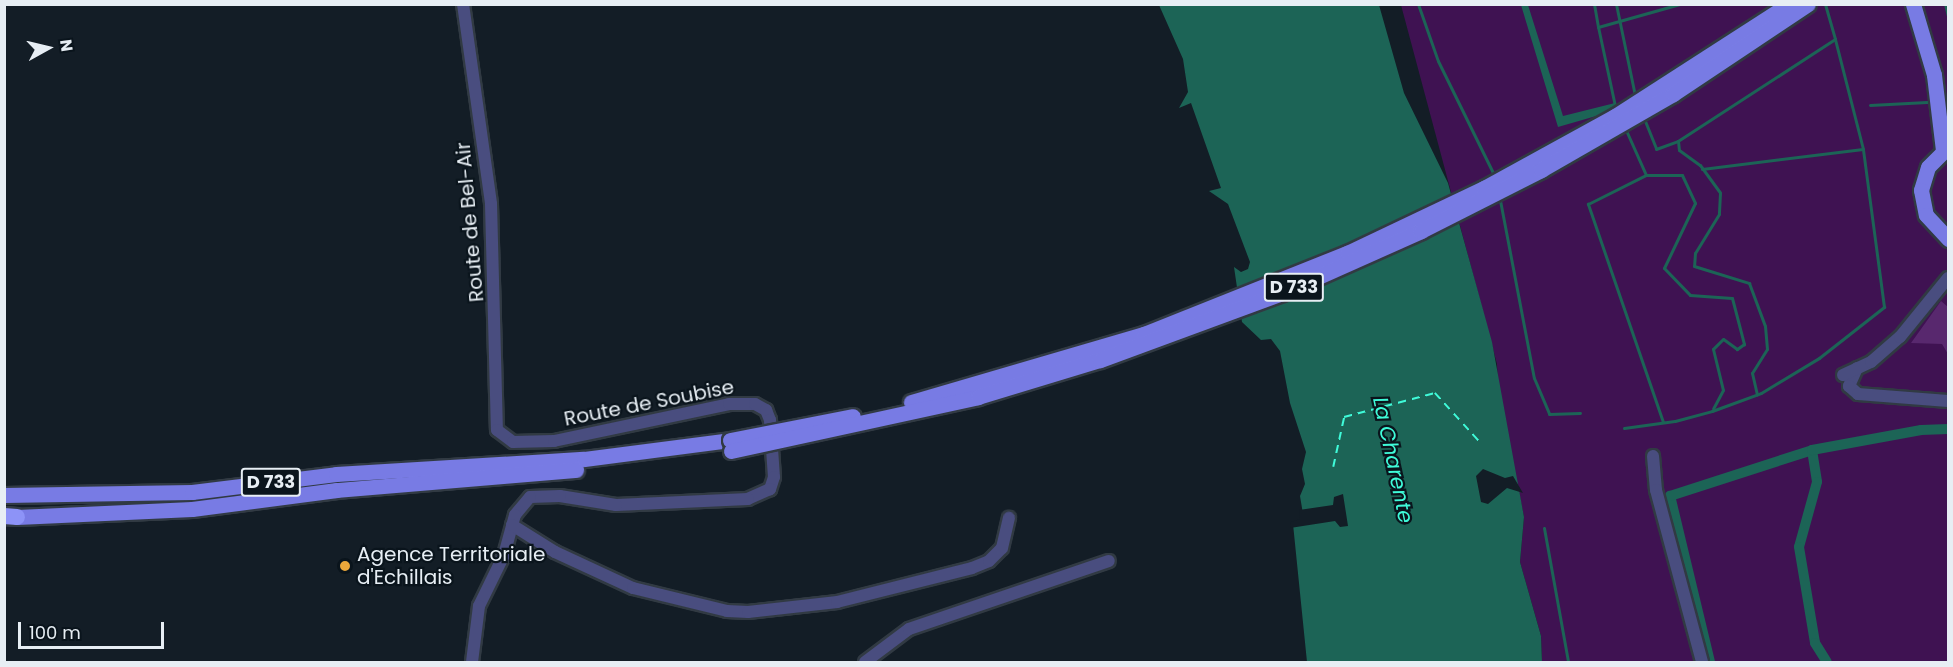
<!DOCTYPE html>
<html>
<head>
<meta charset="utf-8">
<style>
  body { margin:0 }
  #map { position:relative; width:1953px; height:667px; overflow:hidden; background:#131d26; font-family:Poppins,sans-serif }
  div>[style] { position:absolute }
  .green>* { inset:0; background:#3f1252 }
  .forest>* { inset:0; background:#58286e }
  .water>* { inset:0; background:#1c6456 }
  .pier>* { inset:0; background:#131d26 }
  .stream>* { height:3px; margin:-1.5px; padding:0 1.5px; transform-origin:1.5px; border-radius:1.5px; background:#1c6456 }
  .canal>* { height:10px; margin:-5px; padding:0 5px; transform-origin:5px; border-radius:5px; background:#1c6456 }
  .ferry>* { height:1.5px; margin-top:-0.75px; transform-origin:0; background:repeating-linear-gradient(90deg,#3ffbd9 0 8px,transparent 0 14px) }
  .roads { filter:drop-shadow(2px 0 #313a43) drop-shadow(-2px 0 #313a43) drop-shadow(0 2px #313a43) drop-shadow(0 -2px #313a43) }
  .minor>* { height:12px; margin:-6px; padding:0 6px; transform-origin:6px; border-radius:6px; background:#494d7f }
  .major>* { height:15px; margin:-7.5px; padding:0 7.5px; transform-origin:7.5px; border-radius:7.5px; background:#787be4 }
  .highway>* { height:16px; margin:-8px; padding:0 8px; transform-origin:8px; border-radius:8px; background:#8d93f7 }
  .bridges { filter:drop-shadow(2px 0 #313a43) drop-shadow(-2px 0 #313a43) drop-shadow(0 2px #313a43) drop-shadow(0 -2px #313a43) }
  .major-bridge>* { height:15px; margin:-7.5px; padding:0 7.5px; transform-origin:7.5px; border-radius:7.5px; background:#787be4 }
  .dots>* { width:16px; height:16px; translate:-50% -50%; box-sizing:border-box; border:3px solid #0a141c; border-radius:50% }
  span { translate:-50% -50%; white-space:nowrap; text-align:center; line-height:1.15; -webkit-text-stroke:4.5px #0a141c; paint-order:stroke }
  .shield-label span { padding:2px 4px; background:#0a141c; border:2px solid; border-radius:4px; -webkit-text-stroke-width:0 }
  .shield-label { font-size:18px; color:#e7eef4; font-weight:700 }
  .street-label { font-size:20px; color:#e7eef4 }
  .poi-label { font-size:20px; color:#e7eef4 }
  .left { translate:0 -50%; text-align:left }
  .water-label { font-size:21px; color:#3ffbd9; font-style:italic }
  .frame { position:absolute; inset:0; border:6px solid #e7eef4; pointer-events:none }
  .north { position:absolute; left:18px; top:18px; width:60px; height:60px; -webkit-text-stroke:4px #0a141c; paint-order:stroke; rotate:82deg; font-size:16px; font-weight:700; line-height:24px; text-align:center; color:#e7eef4 }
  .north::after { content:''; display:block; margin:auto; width:21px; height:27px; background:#e7eef4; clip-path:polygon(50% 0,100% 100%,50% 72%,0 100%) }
  .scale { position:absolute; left:18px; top:622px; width:146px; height:27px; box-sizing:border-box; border:3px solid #e7eef4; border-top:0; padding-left:8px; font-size:18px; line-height:21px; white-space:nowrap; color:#e7eef4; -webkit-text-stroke:4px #0a141c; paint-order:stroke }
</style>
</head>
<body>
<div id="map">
  <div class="green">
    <i style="clip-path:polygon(1401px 5px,1948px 5px,1948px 662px,1542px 662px,1541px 636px,1520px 562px,1524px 517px,1498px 389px,1497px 364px)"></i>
  </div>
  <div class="forest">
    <i style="clip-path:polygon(1941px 301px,1948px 307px,1948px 354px,1942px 344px,1911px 343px)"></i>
  </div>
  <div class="water">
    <i style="clip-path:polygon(1159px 5px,1379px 5px,1404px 93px,1448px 183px,1492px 342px,1524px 517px,1520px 562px,1541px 636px,1542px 662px,1307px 662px,1293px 524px,1304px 520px,1300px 496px,1305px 484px,1302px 469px,1306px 452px,1290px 403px,1280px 351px,1271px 339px,1261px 340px,1242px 322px,1234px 267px,1241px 272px,1248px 269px,1250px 262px,1228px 204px,1209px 191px,1221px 188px,1191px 103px,1179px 108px,1188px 92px,1183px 59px)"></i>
    <i style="clip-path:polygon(1521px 5px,1528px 5px,1563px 116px,1615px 103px,1617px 110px,1558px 127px)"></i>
  </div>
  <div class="pier">
    <i style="clip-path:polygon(1483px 469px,1505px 478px,1513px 476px,1523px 493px,1507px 488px,1488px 504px,1481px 502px,1476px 476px)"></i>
    <i style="clip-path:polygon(1343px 494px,1348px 526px,1340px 527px,1335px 521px,1290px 528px,1291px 522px,1300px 519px,1299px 510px,1333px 505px,1334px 497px)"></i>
  </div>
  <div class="stream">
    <i style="left:1418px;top:4px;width:60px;rotate:70.7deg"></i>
    <i style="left:1438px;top:61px;width:129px;rotate:63.8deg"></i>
    <i style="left:1594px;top:4px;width:23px;rotate:80deg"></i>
    <i style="left:1616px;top:4px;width:94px;rotate:78.3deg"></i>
    <i style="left:1825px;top:4px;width:36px;rotate:74deg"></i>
    <i style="left:1945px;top:4px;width:12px;rotate:76deg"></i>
    <i style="left:1870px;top:105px;width:57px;rotate:-3deg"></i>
    <i style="left:1615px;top:106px;width:81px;rotate:-102.1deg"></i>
    <i style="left:1598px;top:27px;width:85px;rotate:-15.7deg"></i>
    <i style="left:1643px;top:116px;width:35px;rotate:68deg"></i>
    <i style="left:1656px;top:149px;width:23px;rotate:-20deg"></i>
    <i style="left:1625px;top:128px;width:51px;rotate:65.9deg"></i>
    <i style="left:1702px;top:169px;width:162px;rotate:-7.1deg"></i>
    <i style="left:1499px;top:195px;width:186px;rotate:79.2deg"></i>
    <i style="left:1534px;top:378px;width:39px;rotate:67deg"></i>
    <i style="left:1549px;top:414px;width:31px;rotate:-2deg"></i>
    <i style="left:1663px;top:422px;width:231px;rotate:-109deg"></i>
    <i style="left:1588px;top:204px;width:65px;rotate:-26.6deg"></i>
    <i style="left:1646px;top:175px;width:36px"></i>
    <i style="left:1682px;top:175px;width:31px;rotate:65deg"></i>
    <i style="left:1695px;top:203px;width:72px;rotate:115.5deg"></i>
    <i style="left:1664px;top:268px;width:37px;rotate:46deg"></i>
    <i style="left:1690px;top:295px;width:42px;rotate:4.1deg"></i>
    <i style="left:1732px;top:298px;width:48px;rotate:75.4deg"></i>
    <i style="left:1744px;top:344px;width:9px;rotate:144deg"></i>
    <i style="left:1737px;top:349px;width:17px;rotate:-144deg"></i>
    <i style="left:1723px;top:339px;width:14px;rotate:135deg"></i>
    <i style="left:1713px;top:349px;width:42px;rotate:76.3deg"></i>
    <i style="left:1723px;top:390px;width:21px;rotate:118deg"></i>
    <i style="left:1624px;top:428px;width:51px;rotate:-7.8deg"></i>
    <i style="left:1675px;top:421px;width:38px;rotate:-15deg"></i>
    <i style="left:1712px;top:411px;width:52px;rotate:-20.2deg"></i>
    <i style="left:1761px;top:393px;width:68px;rotate:-31.1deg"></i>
    <i style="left:1819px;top:358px;width:83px;rotate:-38.1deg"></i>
    <i style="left:1884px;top:307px;width:159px;rotate:-97.6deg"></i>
    <i style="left:1863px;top:149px;width:114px;rotate:-104.3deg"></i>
    <i style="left:1835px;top:39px;width:187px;rotate:147deg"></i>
    <i style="left:1678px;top:141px;width:9px;rotate:84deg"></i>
    <i style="left:1679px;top:150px;width:26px;rotate:36deg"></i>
    <i style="left:1700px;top:165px;width:34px;rotate:54deg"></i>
    <i style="left:1720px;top:193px;width:21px;rotate:93deg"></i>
    <i style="left:1719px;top:214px;width:46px;rotate:121.6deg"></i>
    <i style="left:1695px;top:253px;width:13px;rotate:94deg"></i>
    <i style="left:1694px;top:266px;width:58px;rotate:17.2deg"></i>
    <i style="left:1749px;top:283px;width:46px;rotate:69.6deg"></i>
    <i style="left:1765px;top:326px;width:23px;rotate:85deg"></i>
    <i style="left:1767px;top:349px;width:28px;rotate:122deg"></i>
    <i style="left:1752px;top:373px;width:22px;rotate:77deg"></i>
    <i style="left:1544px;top:528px;width:136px;rotate:79.8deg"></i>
  </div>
  <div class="canal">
    <i style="left:1812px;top:450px;width:32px;rotate:81deg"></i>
    <i style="left:1817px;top:482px;width:67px;rotate:105.5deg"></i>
    <i style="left:1799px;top:547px;width:97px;rotate:80.5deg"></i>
    <i style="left:1815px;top:643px;width:22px;rotate:58deg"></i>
    <i style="left:1710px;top:662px;width:171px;rotate:-103.5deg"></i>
    <i style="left:1670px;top:496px;width:149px;rotate:-17.9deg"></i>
    <i style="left:1812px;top:450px;width:111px;rotate:-10.4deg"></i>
    <i style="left:1921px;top:430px;width:27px;rotate:-2deg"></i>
  </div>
  <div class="ferry">
    <i style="left:1333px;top:467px;width:51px;rotate:-77.6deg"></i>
    <i style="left:1344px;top:417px;width:94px;rotate:-14.8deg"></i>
    <i style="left:1435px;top:393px;width:65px;rotate:47.5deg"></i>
  </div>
  <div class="roads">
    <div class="minor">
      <i style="left:463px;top:4px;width:202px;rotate:82deg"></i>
      <i style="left:491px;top:204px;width:226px;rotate:88.5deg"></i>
      <i style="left:497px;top:430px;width:20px;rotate:37deg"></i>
      <i style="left:513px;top:442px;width:41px;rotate:-1.4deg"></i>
      <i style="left:554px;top:441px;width:179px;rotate:-11.9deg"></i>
      <i style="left:729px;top:404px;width:26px"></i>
      <i style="left:755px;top:404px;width:13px;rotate:29deg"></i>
      <i style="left:766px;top:410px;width:11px;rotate:68deg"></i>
      <i style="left:770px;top:420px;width:57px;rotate:86deg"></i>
      <i style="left:774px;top:477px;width:13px;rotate:108deg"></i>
      <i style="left:770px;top:489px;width:24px;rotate:156deg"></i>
      <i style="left:748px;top:499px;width:132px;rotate:177.4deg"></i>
      <i style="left:616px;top:505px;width:57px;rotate:-170.9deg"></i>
      <i style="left:560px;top:496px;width:30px;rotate:178deg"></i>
      <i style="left:530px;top:497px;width:23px;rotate:130deg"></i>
      <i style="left:515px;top:515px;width:41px;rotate:105.4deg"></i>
      <i style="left:504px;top:555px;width:57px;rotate:116.1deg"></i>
      <i style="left:479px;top:606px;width:56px;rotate:97.1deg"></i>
      <i style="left:1857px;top:368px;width:20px;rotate:114deg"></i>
      <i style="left:1849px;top:386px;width:12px;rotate:42deg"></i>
      <i style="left:1858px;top:394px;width:90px;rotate:4.4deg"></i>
      <i style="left:1843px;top:375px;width:31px;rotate:-25deg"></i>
      <i style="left:1871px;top:362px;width:38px;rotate:-41deg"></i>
      <i style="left:1900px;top:337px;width:76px;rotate:-50.9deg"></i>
      <i style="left:1653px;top:456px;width:34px;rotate:85deg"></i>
      <i style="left:1656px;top:490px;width:178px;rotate:75deg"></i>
      <i style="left:512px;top:525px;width:51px;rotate:32.1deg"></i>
      <i style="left:555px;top:552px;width:86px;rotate:24.8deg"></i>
      <i style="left:633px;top:588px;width:97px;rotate:13.7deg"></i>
      <i style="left:727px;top:611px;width:21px;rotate:3deg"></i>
      <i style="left:748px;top:612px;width:90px;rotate:-6.4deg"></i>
      <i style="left:837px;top:602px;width:139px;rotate:-14.1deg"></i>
      <i style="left:972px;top:568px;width:18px;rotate:-22deg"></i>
      <i style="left:989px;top:561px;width:18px;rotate:-45deg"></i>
      <i style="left:1002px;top:548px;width:31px;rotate:-77deg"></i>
      <i style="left:865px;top:662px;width:55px;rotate:-36.9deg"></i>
      <i style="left:909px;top:629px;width:211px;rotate:-18.8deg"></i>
    </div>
    <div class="major">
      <i style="left:1913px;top:4px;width:74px;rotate:73.5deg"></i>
      <i style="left:1934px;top:75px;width:76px;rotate:83.2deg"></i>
      <i style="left:1948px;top:147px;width:28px;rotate:135deg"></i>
      <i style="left:1928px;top:167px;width:24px;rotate:107deg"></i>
      <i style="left:1921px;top:190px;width:25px;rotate:79deg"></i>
      <i style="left:1926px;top:215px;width:33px;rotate:47deg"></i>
      <i style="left:4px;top:495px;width:188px;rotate:-0.9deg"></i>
      <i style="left:192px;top:492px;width:145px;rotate:-7.1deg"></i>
      <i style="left:336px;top:474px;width:248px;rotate:-3.5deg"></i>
      <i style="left:584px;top:459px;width:147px;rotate:-7.4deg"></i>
      <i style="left:17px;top:517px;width:175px;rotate:-2.6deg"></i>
      <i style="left:192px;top:509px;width:146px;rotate:-7.5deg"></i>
      <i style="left:337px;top:490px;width:240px;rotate:-4.8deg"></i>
    </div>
    <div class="highway">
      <i style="left:4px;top:516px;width:13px;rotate:4deg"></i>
    </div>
  </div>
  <div class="bridges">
    <div class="major-bridge">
      <i style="left:911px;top:402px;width:243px;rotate:-16.3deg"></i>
      <i style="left:1144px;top:334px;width:219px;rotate:-21.8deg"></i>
      <i style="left:1347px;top:253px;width:152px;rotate:-25.4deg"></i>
      <i style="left:1484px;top:188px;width:149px;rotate:-28.8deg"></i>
      <i style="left:1615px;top:116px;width:207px;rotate:-32.8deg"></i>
      <i style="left:730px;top:440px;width:125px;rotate:-11deg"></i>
      <i style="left:731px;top:451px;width:253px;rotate:-12.3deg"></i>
      <i style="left:978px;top:397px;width:127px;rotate:-16.9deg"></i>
      <i style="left:1100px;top:360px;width:194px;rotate:-20.2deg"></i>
      <i style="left:1282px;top:293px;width:152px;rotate:-24deg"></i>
      <i style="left:1421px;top:231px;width:135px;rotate:-26.9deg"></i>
      <i style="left:1541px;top:170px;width:152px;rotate:-29.9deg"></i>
      <i style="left:1673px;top:94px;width:162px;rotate:-33.7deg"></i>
    </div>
  </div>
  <div class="dots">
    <i style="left:345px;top:566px;background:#eda83b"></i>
  </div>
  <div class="shield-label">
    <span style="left:1294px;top:287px">D 733</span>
    <span style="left:271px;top:482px">D 733</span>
  </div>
  <div class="street-label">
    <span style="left:470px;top:222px;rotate:-95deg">Route de Bel-Air</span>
    <span style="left:649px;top:403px;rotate:-11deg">Route de Soubise</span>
  </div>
  <div class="poi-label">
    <span class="left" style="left:357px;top:566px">Agence Territoriale<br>d'Echillais</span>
  </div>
  <div class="water-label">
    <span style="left:1393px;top:460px;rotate:78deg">La Charente</span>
  </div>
  <div class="frame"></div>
  <div class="north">N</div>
  <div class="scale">100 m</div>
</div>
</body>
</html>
